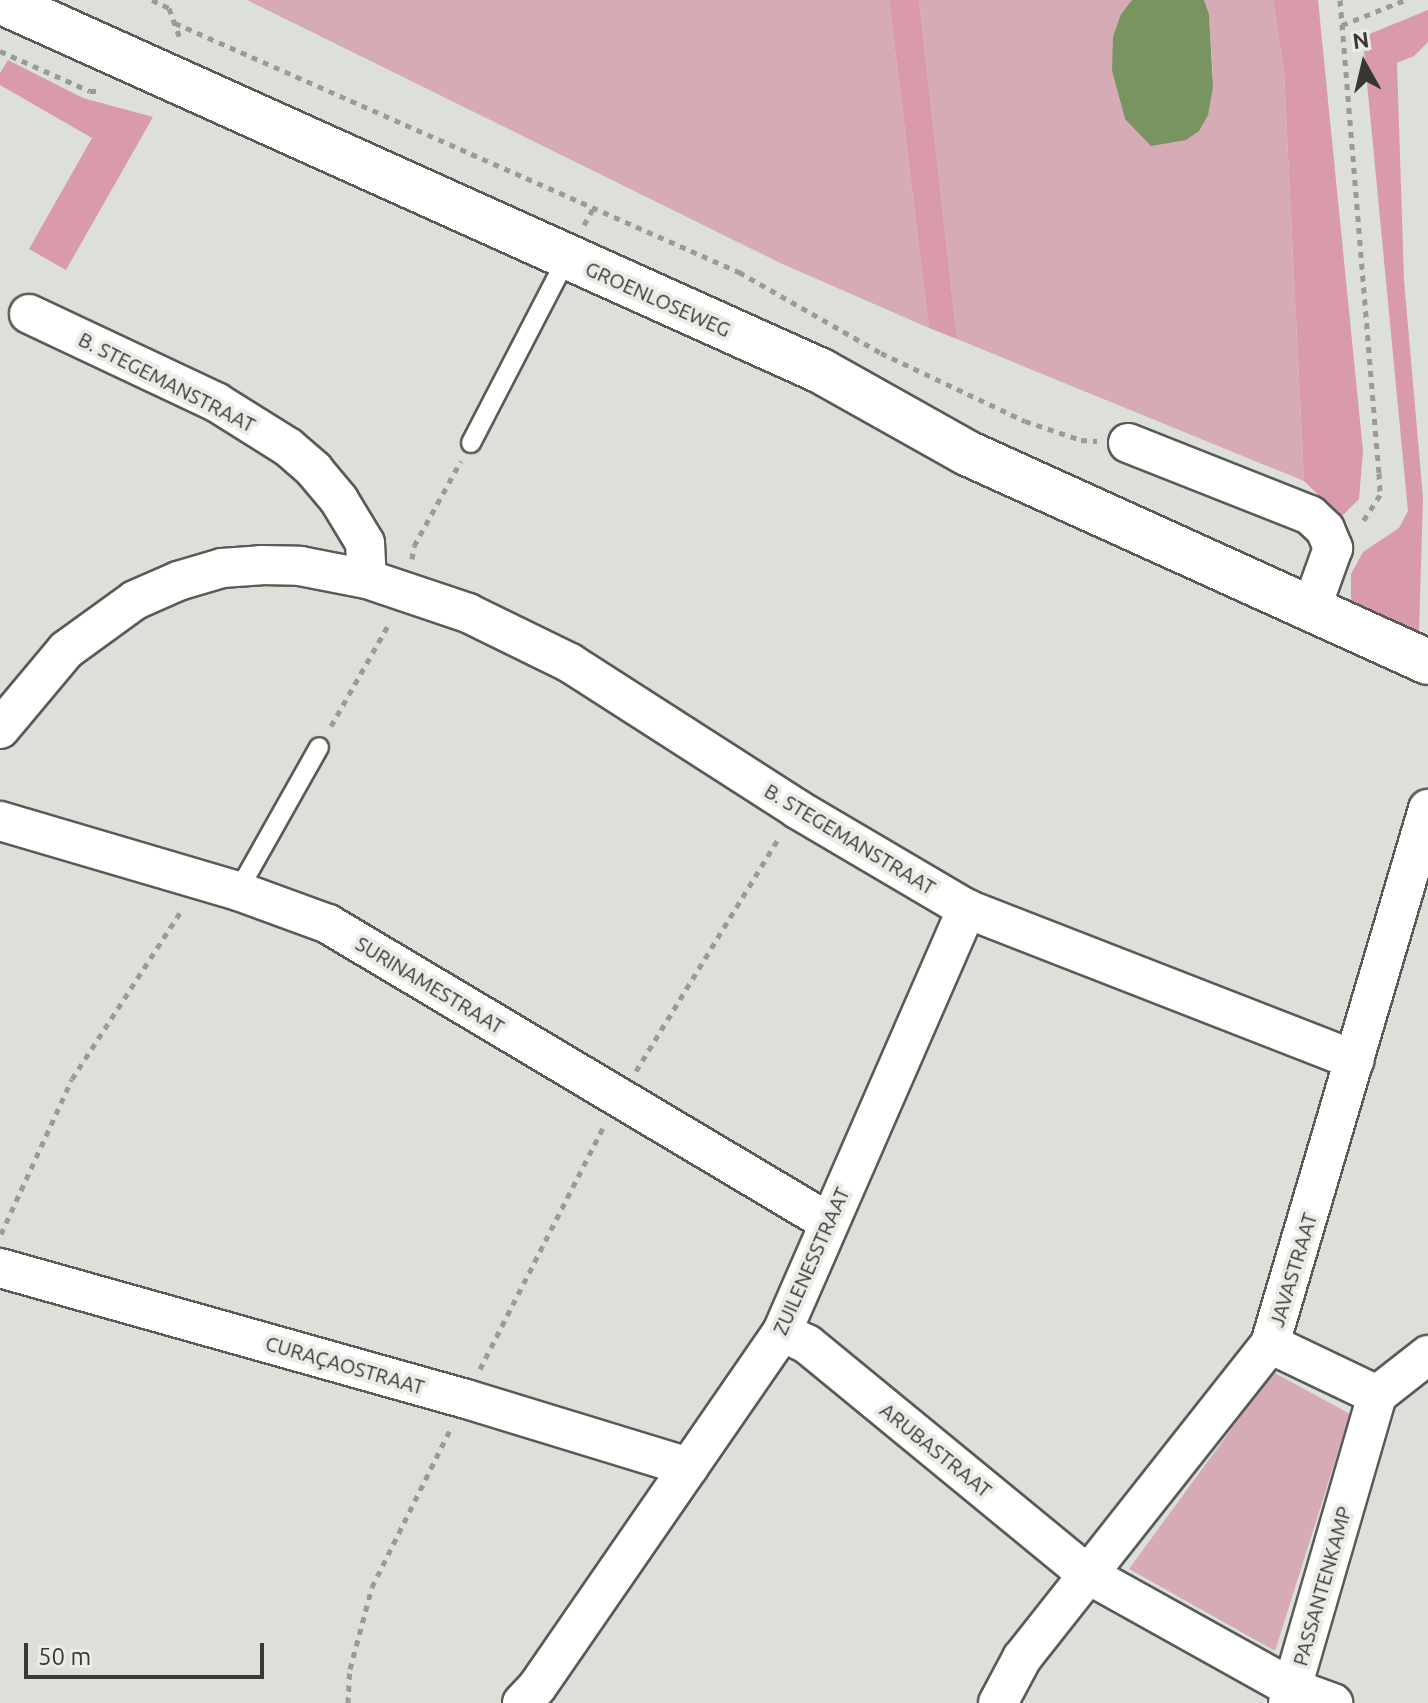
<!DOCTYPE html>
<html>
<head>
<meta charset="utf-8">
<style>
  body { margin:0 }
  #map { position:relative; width:1428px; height:1703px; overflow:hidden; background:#dce0d9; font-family:Ubuntu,sans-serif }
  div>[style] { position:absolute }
  .green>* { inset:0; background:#d6abb5 }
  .forest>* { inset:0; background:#d99aa9 }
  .water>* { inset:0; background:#799361 }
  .path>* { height:5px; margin-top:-2.5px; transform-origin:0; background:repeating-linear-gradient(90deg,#989b96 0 6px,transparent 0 12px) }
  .roads { filter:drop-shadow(2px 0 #595c56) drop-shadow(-2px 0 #595c56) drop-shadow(0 2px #595c56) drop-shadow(0 -2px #595c56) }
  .service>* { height:18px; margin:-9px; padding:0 9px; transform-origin:9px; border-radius:9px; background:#fff }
  .minor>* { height:38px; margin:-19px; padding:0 19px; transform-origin:19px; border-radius:19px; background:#fff }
  .secondary>* { height:44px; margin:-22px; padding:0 22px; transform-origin:22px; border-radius:22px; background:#fff }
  span { translate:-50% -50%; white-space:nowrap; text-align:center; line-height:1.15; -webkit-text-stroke:8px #e9ede6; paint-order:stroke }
  .street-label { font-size:20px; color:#373835 }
  .north { position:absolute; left:1324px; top:24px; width:80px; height:80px; -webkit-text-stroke:6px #e9ede6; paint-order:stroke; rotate:352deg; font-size:22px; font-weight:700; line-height:32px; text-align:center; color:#373835 }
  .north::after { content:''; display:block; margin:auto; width:28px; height:36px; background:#373835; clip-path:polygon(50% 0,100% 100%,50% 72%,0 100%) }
  .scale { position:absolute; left:24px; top:1643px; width:240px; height:36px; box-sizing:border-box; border:4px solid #373835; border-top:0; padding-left:10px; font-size:24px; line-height:28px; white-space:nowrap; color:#373835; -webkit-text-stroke:6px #e9ede6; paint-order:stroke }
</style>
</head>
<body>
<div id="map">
  <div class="green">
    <i style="clip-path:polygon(247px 0,889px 0,929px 328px,778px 262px)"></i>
    <i style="clip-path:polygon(919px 0,1132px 0,1121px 14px,1112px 71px,1125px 119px,1213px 79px,1209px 14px,1204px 0,1273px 0,1284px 72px,1304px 481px,957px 339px)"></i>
    <i style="clip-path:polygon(1273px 1372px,1350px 1414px,1275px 1651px,1129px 1569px)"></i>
  </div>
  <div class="forest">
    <i style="clip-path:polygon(889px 0,919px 0,957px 339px,929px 328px)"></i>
    <i style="clip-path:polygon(1273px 0,1318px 0,1363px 451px,1359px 499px,1341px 517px,1304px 481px,1284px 72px)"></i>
    <i style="clip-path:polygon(1428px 10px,1428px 42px,1414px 56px,1397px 63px,1404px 280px,1423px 498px,1419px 632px,1351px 607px,1351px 574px,1363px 552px,1399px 528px,1408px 511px,1363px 41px,1367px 35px)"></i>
    <i style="clip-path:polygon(8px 60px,83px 98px,153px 117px,66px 270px,29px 249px,92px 138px,0 85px,0 73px)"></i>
  </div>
  <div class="water">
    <i style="clip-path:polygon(1132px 0,1204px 0,1209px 14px,1213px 87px,1208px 115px,1199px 131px,1186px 140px,1151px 146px,1125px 119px,1112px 71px,1113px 37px,1121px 14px)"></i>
  </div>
  <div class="path">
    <i style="left:152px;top:0;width:19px;rotate:25deg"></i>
    <i style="left:169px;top:8px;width:35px;rotate:70deg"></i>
    <i style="left:1340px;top:0;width:475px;rotate:85.3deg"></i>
    <i style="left:1379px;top:473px;width:22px;rotate:87deg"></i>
    <i style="left:1380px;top:495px;width:35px;rotate:123deg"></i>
    <i style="left:175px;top:23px;width:617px;rotate:23.82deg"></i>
    <i style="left:739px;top:272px;width:163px;rotate:29.7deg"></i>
    <i style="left:881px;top:353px;width:159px;rotate:25.3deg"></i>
    <i style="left:1025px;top:421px;width:59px;rotate:18.7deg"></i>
    <i style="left:1081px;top:440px;width:16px;rotate:4deg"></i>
    <i style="left:1342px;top:25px;width:68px;rotate:-21.6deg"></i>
    <i style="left:0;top:51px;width:98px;rotate:24deg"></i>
    <i style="left:90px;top:91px;width:12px"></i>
    <i style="left:584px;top:225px;width:18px;rotate:-61deg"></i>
    <i style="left:412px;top:559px;width:13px;rotate:-81deg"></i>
    <i style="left:414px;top:546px;width:97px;rotate:-61.1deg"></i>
    <i style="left:331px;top:726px;width:117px;rotate:-60.4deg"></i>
    <i style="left:636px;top:1071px;width:273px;rotate:-58.5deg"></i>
    <i style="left:1px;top:1234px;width:170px;rotate:-65.4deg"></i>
    <i style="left:72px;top:1079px;width:204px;rotate:-57deg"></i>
    <i style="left:480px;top:1369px;width:271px;rotate:-63deg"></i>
    <i style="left:348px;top:1703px;width:34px;rotate:-87deg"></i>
    <i style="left:350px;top:1669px;width:85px;rotate:-75deg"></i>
    <i style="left:372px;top:1587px;width:178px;rotate:-63.6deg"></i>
  </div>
  <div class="roads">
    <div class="service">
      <i style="left:471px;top:443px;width:208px;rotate:-62.6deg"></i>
      <i style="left:238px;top:891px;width:165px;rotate:-60.6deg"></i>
    </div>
    <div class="minor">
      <i style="left:29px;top:314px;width:207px;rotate:25.2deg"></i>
      <i style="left:216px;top:402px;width:85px;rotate:32deg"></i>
      <i style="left:288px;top:447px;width:35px;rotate:41deg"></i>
      <i style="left:314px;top:470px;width:39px;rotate:50deg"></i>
      <i style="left:339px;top:500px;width:50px;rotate:58.8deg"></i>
      <i style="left:365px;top:543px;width:36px;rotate:87deg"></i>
      <i style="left:1128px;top:443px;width:196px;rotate:21.6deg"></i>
      <i style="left:1310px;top:515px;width:21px;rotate:43deg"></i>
      <i style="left:1325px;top:529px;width:21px;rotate:67deg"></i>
      <i style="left:1333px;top:548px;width:65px;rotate:109.8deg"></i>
      <i style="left:0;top:729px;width:103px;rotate:-50.1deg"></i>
      <i style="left:66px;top:650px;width:85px;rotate:-35.9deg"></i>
      <i style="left:135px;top:600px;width:47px;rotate:-23.8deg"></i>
      <i style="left:178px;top:581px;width:46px;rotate:-16.5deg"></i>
      <i style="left:222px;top:568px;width:39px;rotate:-4deg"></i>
      <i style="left:261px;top:565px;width:39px;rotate:1deg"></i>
      <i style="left:300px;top:566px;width:68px;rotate:11deg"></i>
      <i style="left:367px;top:579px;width:107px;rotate:18.6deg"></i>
      <i style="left:468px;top:613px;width:114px;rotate:26.1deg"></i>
      <i style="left:570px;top:663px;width:270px;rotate:32.7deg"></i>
      <i style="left:797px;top:809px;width:197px;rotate:30.5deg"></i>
      <i style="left:967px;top:909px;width:416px;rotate:21.3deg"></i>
      <i style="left:0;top:821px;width:248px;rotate:16.4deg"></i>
      <i style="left:238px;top:891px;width:96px;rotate:20.1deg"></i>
      <i style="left:328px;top:924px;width:582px;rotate:30.79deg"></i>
      <i style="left:0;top:1268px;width:484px;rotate:15.7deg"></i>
      <i style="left:466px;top:1399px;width:233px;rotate:17deg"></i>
      <i style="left:782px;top:1332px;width:28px;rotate:26deg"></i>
      <i style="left:807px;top:1344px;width:362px;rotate:39.4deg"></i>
      <i style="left:1087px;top:1574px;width:235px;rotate:29.1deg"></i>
      <i style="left:1292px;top:1688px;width:305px;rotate:-73.8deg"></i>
      <i style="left:1270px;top:1344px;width:119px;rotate:25.5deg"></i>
      <i style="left:1377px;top:1395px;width:65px;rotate:-38.1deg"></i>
      <i style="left:522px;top:1703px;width:22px;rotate:-47deg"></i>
      <i style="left:537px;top:1687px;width:431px;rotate:-55.4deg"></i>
      <i style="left:782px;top:1332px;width:462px;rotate:-66.4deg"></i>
      <i style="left:998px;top:1703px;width:51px;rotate:-61.9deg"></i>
      <i style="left:1022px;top:1658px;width:400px;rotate:-51.7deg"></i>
      <i style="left:1270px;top:1344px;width:558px;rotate:-73.55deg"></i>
      <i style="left:1288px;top:1703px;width:16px;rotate:-75deg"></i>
      <i style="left:1292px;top:1688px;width:44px;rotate:20.1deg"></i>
    </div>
    <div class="secondary">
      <i style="left:0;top:1px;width:901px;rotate:24.26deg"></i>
      <i style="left:821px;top:371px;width:167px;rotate:29.3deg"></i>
      <i style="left:967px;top:453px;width:506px;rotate:24.39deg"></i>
    </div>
  </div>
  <div class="street-label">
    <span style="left:658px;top:299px;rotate:24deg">GROENLOSEWEG</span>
    <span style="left:167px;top:382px;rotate:27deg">B. STEGEMANSTRAAT</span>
    <span style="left:850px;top:839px;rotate:31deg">B. STEGEMANSTRAAT</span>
    <span style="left:430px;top:985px;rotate:31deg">SURINAMESTRAAT</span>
    <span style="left:811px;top:1261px;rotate:-66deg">ZUILENESSTRAAT</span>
    <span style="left:1293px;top:1270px;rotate:-73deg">JAVASTRAAT</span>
    <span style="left:345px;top:1365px;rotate:16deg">CURAÇAOSTRAAT</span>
    <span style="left:936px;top:1450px;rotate:39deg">ARUBASTRAAT</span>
    <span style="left:1322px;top:1586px;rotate:-74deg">PASSANTENKAMP</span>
  </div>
  <div class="north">N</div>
  <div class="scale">50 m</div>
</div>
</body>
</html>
